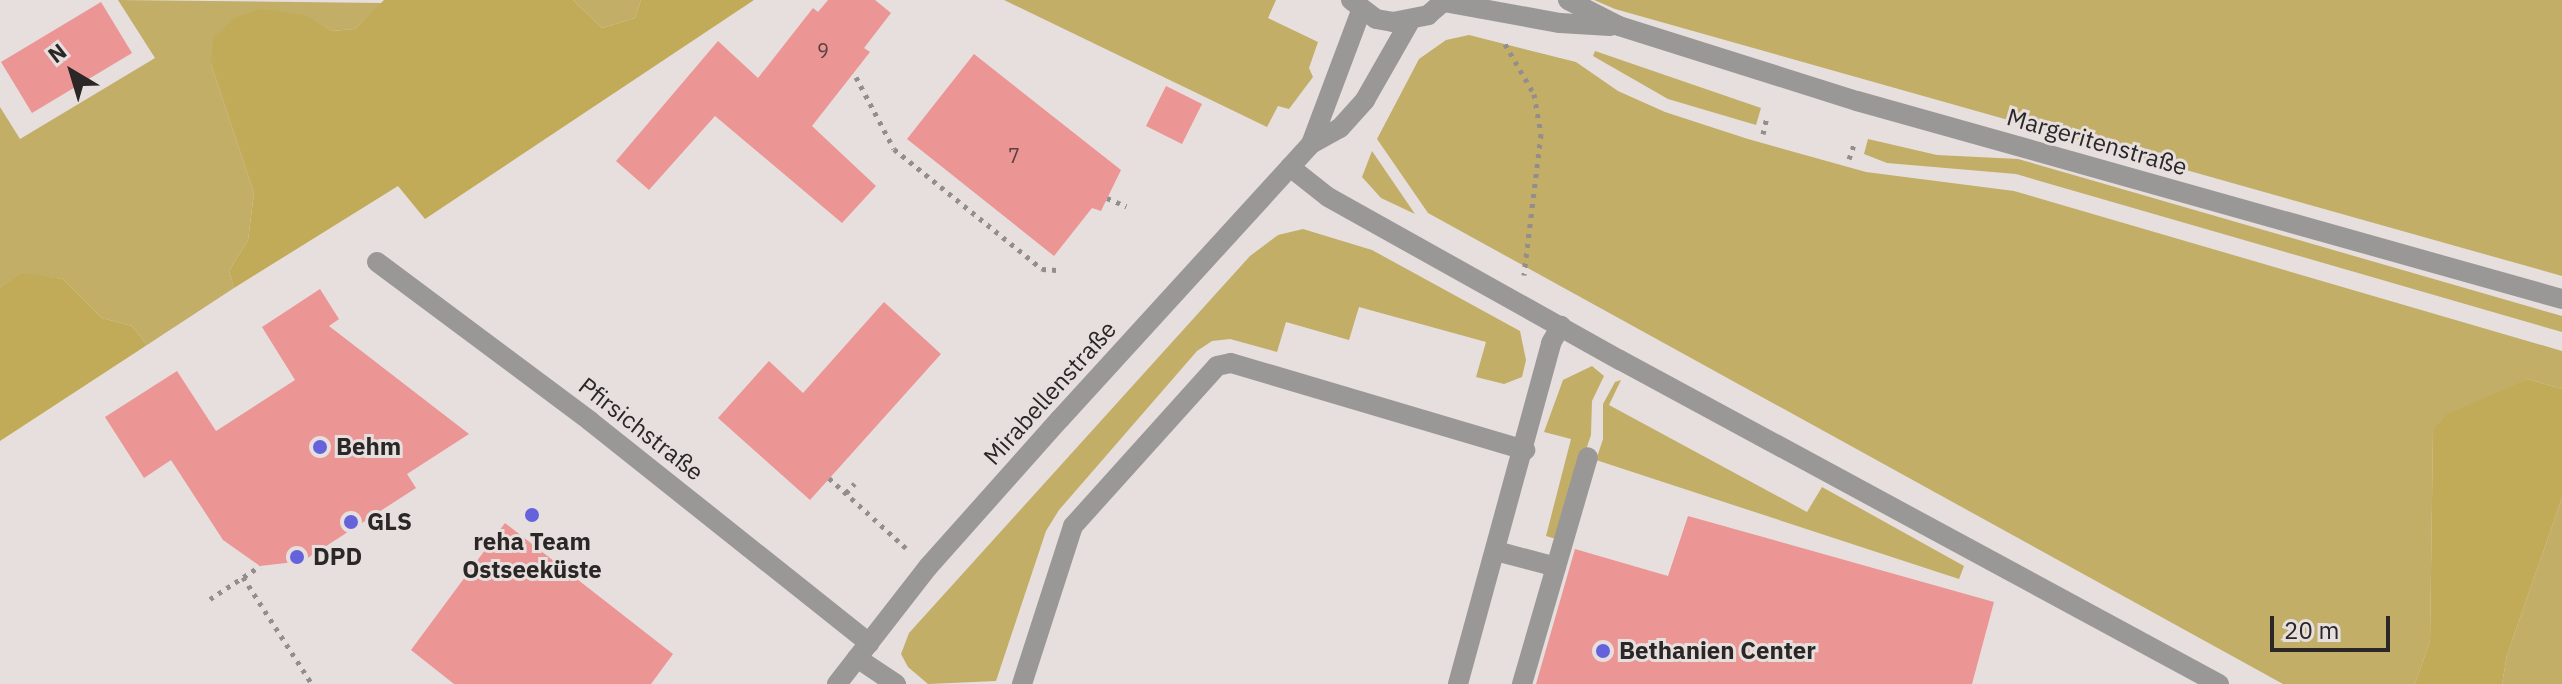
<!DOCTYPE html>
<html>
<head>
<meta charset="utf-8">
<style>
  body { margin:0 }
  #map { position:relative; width:2562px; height:684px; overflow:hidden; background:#e6dfdd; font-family:"IBM Plex Sans",sans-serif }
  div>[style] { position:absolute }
  .green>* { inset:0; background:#c2ae67 }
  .forest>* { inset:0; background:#c1ab59 }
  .building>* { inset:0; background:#ec9595 }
  .path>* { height:5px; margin-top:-2.5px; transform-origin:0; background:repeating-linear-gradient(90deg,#938e8c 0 4px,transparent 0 10px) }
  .minor>* { height:20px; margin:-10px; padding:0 10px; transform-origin:10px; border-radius:10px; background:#9a9896 }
  .dots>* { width:22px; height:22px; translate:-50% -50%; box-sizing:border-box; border:4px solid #e6dfdd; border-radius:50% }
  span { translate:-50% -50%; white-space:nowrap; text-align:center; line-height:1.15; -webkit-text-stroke:6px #e6dfdd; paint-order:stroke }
  .number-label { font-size:20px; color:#5a4242 }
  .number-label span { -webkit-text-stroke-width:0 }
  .street-label { font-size:24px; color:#2a2726 }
  .poi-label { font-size:24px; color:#2a2726; font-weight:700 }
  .left { translate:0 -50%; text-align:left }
  .north { position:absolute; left:32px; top:32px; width:80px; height:80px; -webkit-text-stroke:6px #e6dfdd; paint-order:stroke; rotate:322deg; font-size:22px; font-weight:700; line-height:32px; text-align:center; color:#2a2726 }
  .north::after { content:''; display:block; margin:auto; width:28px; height:36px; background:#2a2726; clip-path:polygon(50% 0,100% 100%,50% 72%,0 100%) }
  .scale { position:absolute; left:2270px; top:616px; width:120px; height:36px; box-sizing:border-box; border:4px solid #2a2726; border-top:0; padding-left:10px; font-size:24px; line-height:28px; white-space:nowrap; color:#2a2726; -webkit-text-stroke:6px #e6dfdd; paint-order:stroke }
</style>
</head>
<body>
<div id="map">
  <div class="green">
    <i style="clip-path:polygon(118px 0,382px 3px,355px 29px,332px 31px,305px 16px,211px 64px,254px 193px,248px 240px,229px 271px,234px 288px,147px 345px,132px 326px,102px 318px,63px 279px,23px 274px,0 287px,0 107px,20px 139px,155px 58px)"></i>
    <i style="clip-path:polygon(573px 0,641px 0,635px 18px,602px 28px)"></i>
    <i style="clip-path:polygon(1004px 0,1276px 0,1268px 18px,1318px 42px,1309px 68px,1313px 77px,1289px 109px,1278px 106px,1267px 127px)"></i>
    <i style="clip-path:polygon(1594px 0,2562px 0,2562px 276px,1615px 9px)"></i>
    <i style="clip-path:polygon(1469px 35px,1576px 62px,1618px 91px,1665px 112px,1748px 139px,1866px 172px,2014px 191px,2562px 351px,2562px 389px,2528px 379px,2433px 430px,2430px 641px,2415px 684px,2283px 684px,1428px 213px,1377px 139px,1419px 59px,1446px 40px)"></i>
    <i style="clip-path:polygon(1595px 51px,1761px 108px,1756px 125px,1668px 99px,1593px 56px)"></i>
    <i style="clip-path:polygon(1868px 139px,1937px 155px,2018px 159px,2562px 316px,2562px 332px,2016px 174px,1887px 163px,1864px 154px)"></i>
    <i style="clip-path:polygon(1372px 151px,1415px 214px,1381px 198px,1362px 177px)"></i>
    <i style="clip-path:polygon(1303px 229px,1372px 250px,1520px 331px,1526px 360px,1522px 377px,1504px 384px,1476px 377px,1486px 342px,1359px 307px,1349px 340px,1286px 322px,1277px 352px,1230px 339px,1212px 341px,1197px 351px,1059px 510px,1046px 531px,996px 681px,928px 684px,908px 667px,901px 654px,909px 633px,1250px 256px,1278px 235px)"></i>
    <i style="clip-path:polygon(1592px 366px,1604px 376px,1592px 401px,1591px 435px,1556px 539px,1546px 536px,1571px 439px,1544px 432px,1563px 380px)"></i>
    <i style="clip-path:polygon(1621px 380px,1609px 405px,1807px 512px,1822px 487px,1964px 566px,1959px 579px,1596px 460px,1603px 439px,1603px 404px,1615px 382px)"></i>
    <i style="clip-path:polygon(2562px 498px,2562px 684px,2502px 684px,2507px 655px)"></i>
  </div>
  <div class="forest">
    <i style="clip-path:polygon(384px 0,573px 0,602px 28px,635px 18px,641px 0,754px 0,425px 219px,398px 186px,234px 288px,229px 271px,248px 240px,254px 193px,211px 64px,213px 38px,234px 18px,260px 9px,305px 15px,332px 31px,355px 29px)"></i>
    <i style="clip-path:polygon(23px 273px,63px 279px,102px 318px,132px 326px,147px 345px,0 441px,0 287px)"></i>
    <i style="clip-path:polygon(2528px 379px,2562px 389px,2562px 498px,2507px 655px,2502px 684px,2415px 684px,2430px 641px,2433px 430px,2447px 414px)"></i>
  </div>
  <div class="building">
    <i style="clip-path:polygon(828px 0,875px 0,891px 13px,864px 48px,870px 52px,812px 126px,876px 186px,842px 223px,715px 116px,649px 190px,616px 161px,718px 41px,758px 78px,813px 8px,818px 12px)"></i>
    <i style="clip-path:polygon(101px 2px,132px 53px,32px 113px,1px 62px)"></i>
    <i style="clip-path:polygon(974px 54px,1121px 170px,1101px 211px,1092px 208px,1054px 256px,907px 139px)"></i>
    <i style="clip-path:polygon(1166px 86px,1202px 104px,1182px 144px,1146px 126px)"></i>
    <i style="clip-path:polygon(320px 289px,339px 319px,329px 326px,469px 434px,407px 474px,416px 488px,303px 561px,260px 566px,223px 540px,171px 460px,144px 478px,105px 417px,177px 371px,216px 431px,295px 380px,262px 327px)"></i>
    <i style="clip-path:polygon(884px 302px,941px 354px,810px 500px,718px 418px,769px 361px,803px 393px)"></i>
    <i style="clip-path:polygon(1688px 516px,1994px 602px,1972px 684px,1536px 684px,1575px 549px,1668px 576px)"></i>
    <i style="clip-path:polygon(505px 523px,673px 654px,651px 684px,454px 684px,411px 650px)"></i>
  </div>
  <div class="path">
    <i style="left:1505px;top:44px;width:58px;rotate:59.9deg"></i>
    <i style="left:1534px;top:94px;width:41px;rotate:80.1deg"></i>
    <i style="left:1541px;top:134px;width:142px;rotate:96.9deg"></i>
    <i style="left:856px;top:77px;width:81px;rotate:62.2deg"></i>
    <i style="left:894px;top:149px;width:191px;rotate:39deg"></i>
    <i style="left:1042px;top:269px;width:15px;rotate:4deg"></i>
    <i style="left:1763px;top:134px;width:17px;rotate:-77deg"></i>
    <i style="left:1849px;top:159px;width:18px;rotate:-71deg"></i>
    <i style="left:1107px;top:198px;width:21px;rotate:23deg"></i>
    <i style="left:829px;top:478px;width:104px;rotate:42.3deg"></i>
    <i style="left:846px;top:493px;width:13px;rotate:-48deg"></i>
    <i style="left:243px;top:577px;width:127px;rotate:57.2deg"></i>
    <i style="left:210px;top:599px;width:60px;rotate:-33.4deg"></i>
  </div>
  <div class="minor">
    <i style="left:1351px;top:0;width:31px;rotate:37deg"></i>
    <i style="left:1376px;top:19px;width:17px;rotate:10deg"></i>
    <i style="left:1393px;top:22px;width:36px;rotate:-11deg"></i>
    <i style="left:1428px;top:15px;width:23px;rotate:-41deg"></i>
    <i style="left:1568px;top:0;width:57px;rotate:27deg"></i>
    <i style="left:1619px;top:26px;width:250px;rotate:17.5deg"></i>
    <i style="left:1857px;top:101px;width:732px;rotate:15.69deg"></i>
    <i style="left:1444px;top:2px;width:118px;rotate:10.3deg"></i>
    <i style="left:1560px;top:23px;width:50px;rotate:3.4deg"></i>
    <i style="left:1311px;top:144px;width:142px;rotate:-69.4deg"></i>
    <i style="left:1290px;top:167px;width:48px;rotate:38.3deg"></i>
    <i style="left:1328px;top:197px;width:334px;rotate:29.2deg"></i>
    <i style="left:1620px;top:360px;width:681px;rotate:28.41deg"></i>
    <i style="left:377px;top:262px;width:266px;rotate:36.7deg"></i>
    <i style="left:590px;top:421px;width:357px;rotate:38.5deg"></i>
    <i style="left:1496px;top:551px;width:62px;rotate:14.9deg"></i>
    <i style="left:857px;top:658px;width:47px;rotate:33.7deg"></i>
    <i style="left:837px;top:684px;width:148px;rotate:-52.1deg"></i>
    <i style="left:928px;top:567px;width:198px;rotate:-48.3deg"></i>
    <i style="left:1060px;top:419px;width:372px;rotate:-47.6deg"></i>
    <i style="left:1311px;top:144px;width:33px;rotate:-29deg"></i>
    <i style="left:1340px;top:128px;width:38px;rotate:-48deg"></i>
    <i style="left:1365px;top:100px;width:91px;rotate:-60.3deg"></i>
    <i style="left:1022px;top:684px;width:166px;rotate:-72.1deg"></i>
    <i style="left:1073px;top:526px;width:215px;rotate:-48deg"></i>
    <i style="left:1217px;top:366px;width:14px;rotate:-12deg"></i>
    <i style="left:1231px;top:363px;width:307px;rotate:16.5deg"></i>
    <i style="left:1458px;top:684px;width:353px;rotate:-74.7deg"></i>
    <i style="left:1551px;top:343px;width:20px;rotate:-60deg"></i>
    <i style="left:1522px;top:684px;width:236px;rotate:-73.8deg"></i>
  </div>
  <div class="dots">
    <i style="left:320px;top:447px;background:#6562db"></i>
    <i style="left:532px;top:515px;background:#6562db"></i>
    <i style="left:351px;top:522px;background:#6562db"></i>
    <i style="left:297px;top:557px;background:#6562db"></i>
    <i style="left:1603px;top:651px;background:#6562db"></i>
  </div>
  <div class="number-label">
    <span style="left:823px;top:50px">9</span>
    <span style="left:1014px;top:155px">7</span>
  </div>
  <div class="street-label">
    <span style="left:2097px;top:142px;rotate:16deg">Margeritenstraße</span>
    <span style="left:1050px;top:393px;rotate:-48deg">Mirabellenstraße</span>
    <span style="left:641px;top:429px;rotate:38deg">Pfirsichstraße</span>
  </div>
  <div class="poi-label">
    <span class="left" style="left:336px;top:447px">Behm</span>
    <span class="left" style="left:367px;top:522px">GLS</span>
    <span style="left:532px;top:556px">reha Team<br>Ostseeküste</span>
    <span class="left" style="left:313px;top:557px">DPD</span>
    <span class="left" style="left:1619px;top:651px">Bethanien Center</span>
  </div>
  <div class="north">N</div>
  <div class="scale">20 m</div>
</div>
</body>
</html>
